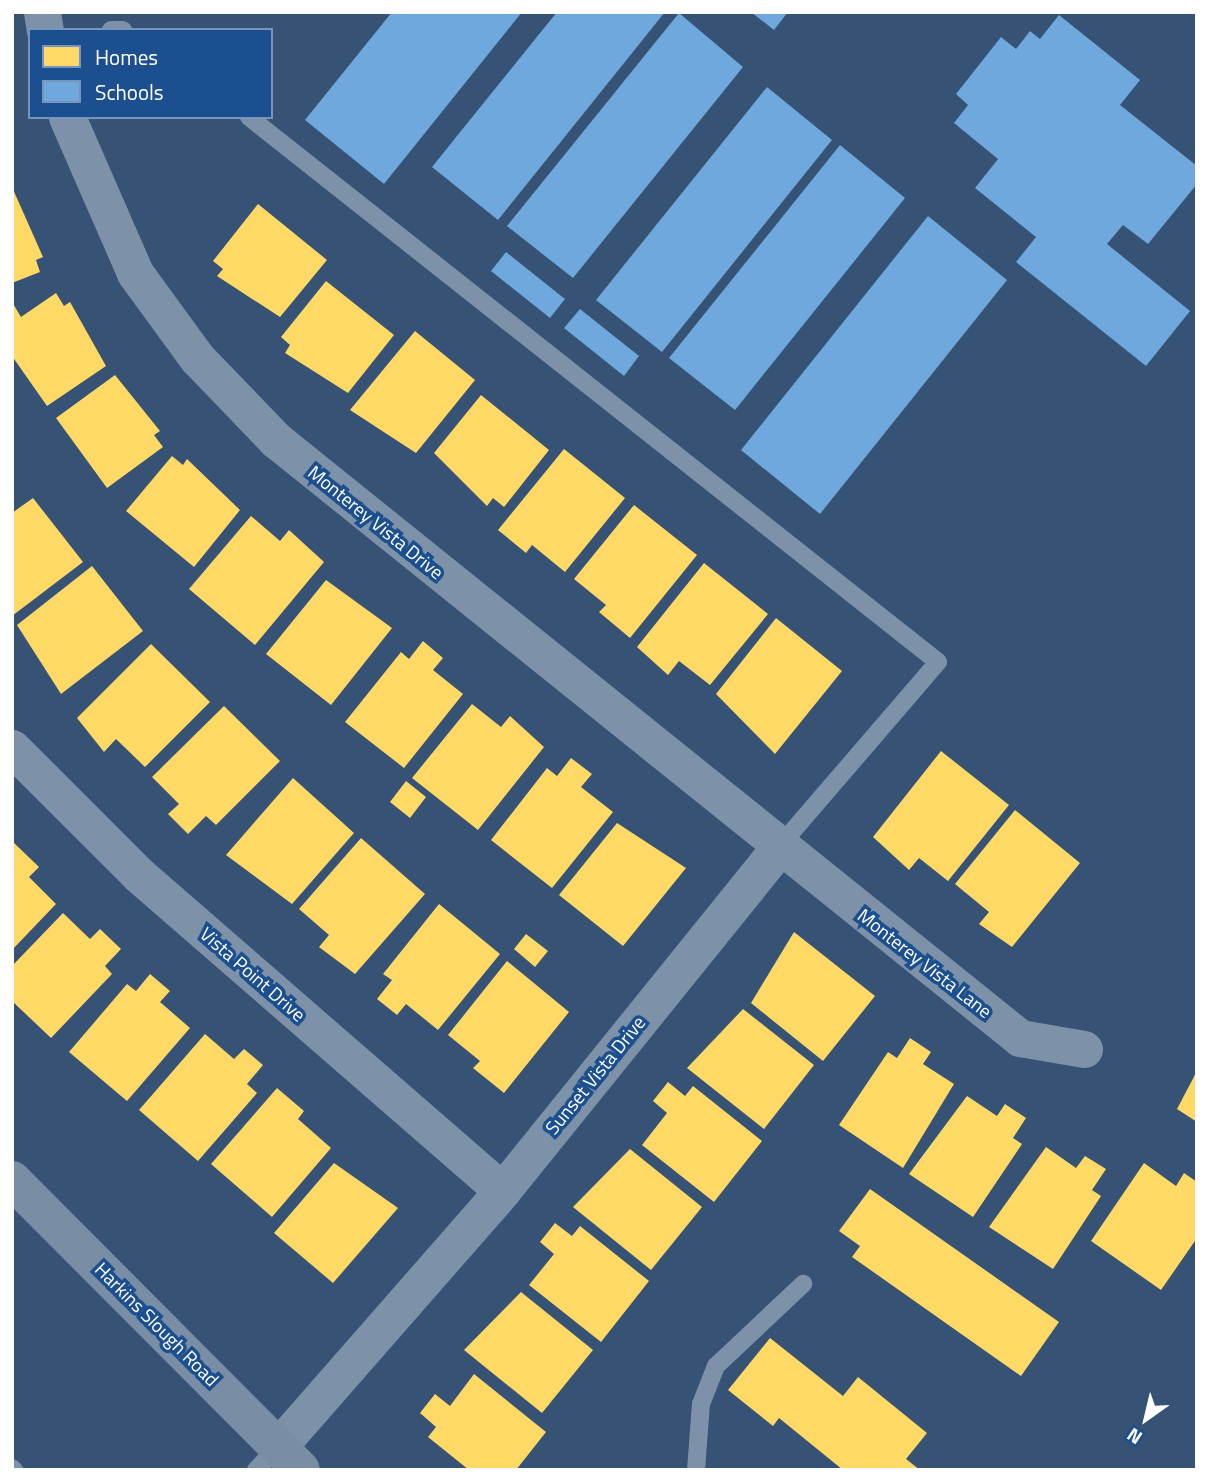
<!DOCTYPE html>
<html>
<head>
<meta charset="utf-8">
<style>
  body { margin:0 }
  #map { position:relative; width:1209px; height:1482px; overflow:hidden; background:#365274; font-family:"Titillium Web",sans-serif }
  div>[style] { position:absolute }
  .homes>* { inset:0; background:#ffd966 }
  .schools>* { inset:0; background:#6fa8dc }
  .path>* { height:4.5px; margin-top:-2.25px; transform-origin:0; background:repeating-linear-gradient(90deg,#7d92a8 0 3.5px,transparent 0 8.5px) }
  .lane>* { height:18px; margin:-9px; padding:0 9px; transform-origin:9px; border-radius:9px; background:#7d92a8 }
  .street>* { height:37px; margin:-18.5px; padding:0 18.5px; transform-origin:18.5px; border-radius:18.5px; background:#7d92a8 }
  .secondary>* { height:38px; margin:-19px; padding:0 19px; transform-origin:19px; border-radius:19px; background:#798da4 }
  span { translate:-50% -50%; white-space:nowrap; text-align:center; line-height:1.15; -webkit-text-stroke:7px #1b4f8f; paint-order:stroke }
  .street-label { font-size:19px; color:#fff }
  .frame { position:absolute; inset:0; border:14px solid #fff; pointer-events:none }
  .legend { position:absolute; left:28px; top:28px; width:245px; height:91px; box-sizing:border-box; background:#1b4f8f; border:2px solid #7695bc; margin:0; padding:9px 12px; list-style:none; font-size:21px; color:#fff }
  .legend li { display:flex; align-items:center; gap:14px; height:35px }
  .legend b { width:35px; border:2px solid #7695bc }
  .north { position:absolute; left:1111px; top:1384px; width:70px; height:70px; -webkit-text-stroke:5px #1b4f8f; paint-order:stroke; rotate:214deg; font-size:19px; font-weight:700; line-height:28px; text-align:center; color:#fff }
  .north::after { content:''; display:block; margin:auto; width:24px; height:32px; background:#fff; clip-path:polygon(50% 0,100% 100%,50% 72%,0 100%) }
</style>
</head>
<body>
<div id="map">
  <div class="homes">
    <i style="clip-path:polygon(12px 187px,43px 257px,36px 260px,40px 272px,12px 283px)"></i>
    <i style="clip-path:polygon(258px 204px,327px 260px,280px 317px,217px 276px,223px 269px,213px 261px)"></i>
    <i style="clip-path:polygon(326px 281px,394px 335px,348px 393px,285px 353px,290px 345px,281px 337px)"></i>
    <i style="clip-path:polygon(56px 293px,64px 306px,70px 302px,106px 366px,47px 406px,12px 356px,12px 302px,21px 317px)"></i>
    <i style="clip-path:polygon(415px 331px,475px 380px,416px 453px,350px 410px)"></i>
    <i style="clip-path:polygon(115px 375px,160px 431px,154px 435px,163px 447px,107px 488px,56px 418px)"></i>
    <i style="clip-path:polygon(481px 395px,549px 450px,504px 507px,493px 498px,487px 506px,434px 453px)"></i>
    <i style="clip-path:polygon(564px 449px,625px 498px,565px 572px,532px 545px,526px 553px,498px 530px)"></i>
    <i style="clip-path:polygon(172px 456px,183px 465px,187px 459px,240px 510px,194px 567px,126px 511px)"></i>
    <i style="clip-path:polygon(33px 498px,83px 562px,12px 616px,12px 513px)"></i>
    <i style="clip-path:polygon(634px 505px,697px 555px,630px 638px,599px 612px,606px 605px,574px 579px)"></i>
    <i style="clip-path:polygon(251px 516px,280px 541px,289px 530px,324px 562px,255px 645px,189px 589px)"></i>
    <i style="clip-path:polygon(704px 563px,768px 614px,710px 685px,679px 661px,668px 675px,637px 647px)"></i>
    <i style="clip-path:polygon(92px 566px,143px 631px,61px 694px,17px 625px)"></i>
    <i style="clip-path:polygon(326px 580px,392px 628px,331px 705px,266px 654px)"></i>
    <i style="clip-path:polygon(776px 618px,842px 671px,775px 754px,716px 694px)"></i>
    <i style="clip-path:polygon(423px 641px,443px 658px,433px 670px,463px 694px,404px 768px,345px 722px,401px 652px,409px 659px)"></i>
    <i style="clip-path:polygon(151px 644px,210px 702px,145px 767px,116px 739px,104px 752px,77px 718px)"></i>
    <i style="clip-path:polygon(472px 704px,501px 727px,510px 716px,544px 747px,478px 830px,412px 778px)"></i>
    <i style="clip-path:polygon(224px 706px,280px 761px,216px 825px,206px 816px,188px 834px,168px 814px,179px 804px,152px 777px)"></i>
    <i style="clip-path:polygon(941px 751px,1009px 805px,948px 881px,919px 858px,909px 870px,873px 837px)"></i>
    <i style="clip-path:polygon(571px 758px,592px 774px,581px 787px,613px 812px,552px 888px,491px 840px,547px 768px,557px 776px)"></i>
    <i style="clip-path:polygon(293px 778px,354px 833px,292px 904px,226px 855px)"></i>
    <i style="clip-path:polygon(406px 781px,426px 797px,410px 818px,390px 802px)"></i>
    <i style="clip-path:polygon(1015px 810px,1080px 863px,1012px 947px,979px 924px,989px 912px,955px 884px)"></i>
    <i style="clip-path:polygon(617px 823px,686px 868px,623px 946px,559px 895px)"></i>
    <i style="clip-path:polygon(361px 838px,425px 894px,355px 974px,319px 947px,329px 935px,299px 909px)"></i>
    <i style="clip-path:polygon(12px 841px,39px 867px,29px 877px,56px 904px,12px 950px)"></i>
    <i style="clip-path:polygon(439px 904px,500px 954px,438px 1030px,406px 1004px,397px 1015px,377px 999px,392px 980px,383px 974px)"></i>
    <i style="clip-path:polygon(63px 913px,90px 939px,100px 929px,121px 949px,105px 966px,112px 974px,51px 1038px,12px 1001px,12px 966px)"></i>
    <i style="clip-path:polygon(794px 932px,875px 996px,823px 1061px,751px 1003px)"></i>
    <i style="clip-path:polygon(526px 934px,548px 951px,535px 967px,514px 949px)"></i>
    <i style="clip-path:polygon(507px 961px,569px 1012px,504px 1093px,473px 1068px,480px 1061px,448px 1035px)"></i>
    <i style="clip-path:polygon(150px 974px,170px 991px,160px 1002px,190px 1028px,127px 1101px,69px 1052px,127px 984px,136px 991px)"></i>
    <i style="clip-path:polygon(743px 1009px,814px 1065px,764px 1129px,687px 1068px)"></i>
    <i style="clip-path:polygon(205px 1034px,234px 1059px,244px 1049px,263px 1065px,247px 1084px,257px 1093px,198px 1161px,139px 1110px)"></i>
    <i style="clip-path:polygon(910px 1038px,931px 1052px,923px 1064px,954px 1084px,903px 1168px,839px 1125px,888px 1052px,897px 1058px)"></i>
    <i style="clip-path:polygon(1197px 1071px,1197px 1122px,1177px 1109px)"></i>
    <i style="clip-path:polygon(668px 1082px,685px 1096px,693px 1086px,762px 1141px,714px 1202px,642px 1145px,667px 1113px,653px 1101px)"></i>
    <i style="clip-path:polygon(277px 1088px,304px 1111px,298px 1119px,331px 1148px,272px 1217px,211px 1164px)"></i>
    <i style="clip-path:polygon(967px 1096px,997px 1116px,1005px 1104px,1026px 1118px,1013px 1138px,1022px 1144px,973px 1217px,909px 1174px)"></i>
    <i style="clip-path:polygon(1046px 1147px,1076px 1168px,1085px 1156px,1106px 1169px,1092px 1190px,1101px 1196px,1053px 1269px,989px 1227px)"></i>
    <i style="clip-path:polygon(630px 1149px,702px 1207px,651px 1270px,573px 1207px)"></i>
    <i style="clip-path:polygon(334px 1163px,398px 1208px,333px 1283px,274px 1233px)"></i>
    <i style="clip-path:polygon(1144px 1163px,1176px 1186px,1184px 1173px,1197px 1182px,1197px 1238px,1161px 1290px,1091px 1241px)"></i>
    <i style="clip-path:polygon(870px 1189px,1059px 1322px,1021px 1376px,852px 1257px,860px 1246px,839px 1231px)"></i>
    <i style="clip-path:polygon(555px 1223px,572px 1236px,580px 1226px,649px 1281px,601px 1342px,529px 1285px,554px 1254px,540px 1242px)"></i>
    <i style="clip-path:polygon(521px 1292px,593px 1350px,542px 1413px,464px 1350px)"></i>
    <i style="clip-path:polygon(770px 1338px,843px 1396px,858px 1377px,927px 1433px,906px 1459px,920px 1470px,843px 1470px,779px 1418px,773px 1426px,728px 1390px)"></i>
    <i style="clip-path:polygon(474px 1374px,546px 1432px,516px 1470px,469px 1470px,428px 1437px,436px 1427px,420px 1413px,435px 1394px,450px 1406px)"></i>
  </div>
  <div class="schools">
    <i style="clip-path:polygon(392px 12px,522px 12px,384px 184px,305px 120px)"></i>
    <i style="clip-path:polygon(557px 12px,665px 12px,498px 220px,432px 167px)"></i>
    <i style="clip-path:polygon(751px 12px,788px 12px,774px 30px)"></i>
    <i style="clip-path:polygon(679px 13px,743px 67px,573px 278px,507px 226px)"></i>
    <i style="clip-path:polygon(1059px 15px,1140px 80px,1120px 105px,1197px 166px,1197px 184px,1148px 244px,1123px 225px,1107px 244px,1190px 311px,1146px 366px,1016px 262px,1036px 237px,975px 188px,998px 159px,954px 123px,968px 105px,956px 94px,1001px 37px,1016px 49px,1030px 31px,1040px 39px)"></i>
    <i style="clip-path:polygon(767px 87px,832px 140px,662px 352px,596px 300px)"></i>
    <i style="clip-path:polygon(840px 145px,905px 198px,735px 410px,669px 358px)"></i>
    <i style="clip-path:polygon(928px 216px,1007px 280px,820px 514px,741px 450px)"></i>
    <i style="clip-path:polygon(506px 252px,565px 299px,550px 318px,491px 271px)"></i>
    <i style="clip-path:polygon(580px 309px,639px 356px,624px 376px,564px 328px)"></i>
  </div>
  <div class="path">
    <i style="left:12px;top:70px;width:1px"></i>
  </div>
  <div class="lane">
    <i style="left:111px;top:30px;width:12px"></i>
    <i style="left:249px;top:117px;width:878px;rotate:38.34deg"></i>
    <i style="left:938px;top:662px;width:243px;rotate:130.7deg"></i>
    <i style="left:12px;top:1468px;width:3px;rotate:45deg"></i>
    <i style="left:256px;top:1470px;width:32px;rotate:-46deg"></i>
    <i style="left:696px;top:1470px;width:66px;rotate:-85.7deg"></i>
    <i style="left:701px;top:1404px;width:41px;rotate:-68.5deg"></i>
    <i style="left:716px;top:1366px;width:120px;rotate:-43.3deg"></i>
  </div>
  <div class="street">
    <i style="left:42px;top:12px;width:18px;rotate:81deg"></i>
    <i style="left:67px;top:117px;width:170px;rotate:66.4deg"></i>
    <i style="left:135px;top:273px;width:105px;rotate:53.9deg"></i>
    <i style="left:197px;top:358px;width:114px;rotate:46.1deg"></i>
    <i style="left:276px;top:440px;width:955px;rotate:38.79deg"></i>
    <i style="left:1020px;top:1038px;width:65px;rotate:9.8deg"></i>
    <i style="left:12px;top:748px;width:180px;rotate:45deg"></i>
    <i style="left:139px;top:875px;width:481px;rotate:41deg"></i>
    <i style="left:278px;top:1447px;width:340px;rotate:-48.8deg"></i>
    <i style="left:502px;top:1191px;width:443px;rotate:-51.1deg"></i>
  </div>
  <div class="secondary">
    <i style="left:12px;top:1180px;width:409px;rotate:45.1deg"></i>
  </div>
  <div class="street-label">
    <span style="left:376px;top:522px;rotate:39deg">Monterey Vista Drive</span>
    <span style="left:925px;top:963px;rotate:38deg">Monterey Vista Lane</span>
    <span style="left:253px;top:974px;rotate:41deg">Vista Point Drive</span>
    <span style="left:595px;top:1075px;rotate:-51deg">Sunset Vista Drive</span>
    <span style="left:157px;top:1324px;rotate:45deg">Harkins Slough Road</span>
  </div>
  <div class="frame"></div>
  <ul class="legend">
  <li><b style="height:19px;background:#ffd966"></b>Homes</li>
  <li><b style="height:19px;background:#6fa8dc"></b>Schools</li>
  </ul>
  <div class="north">N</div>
</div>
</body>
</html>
